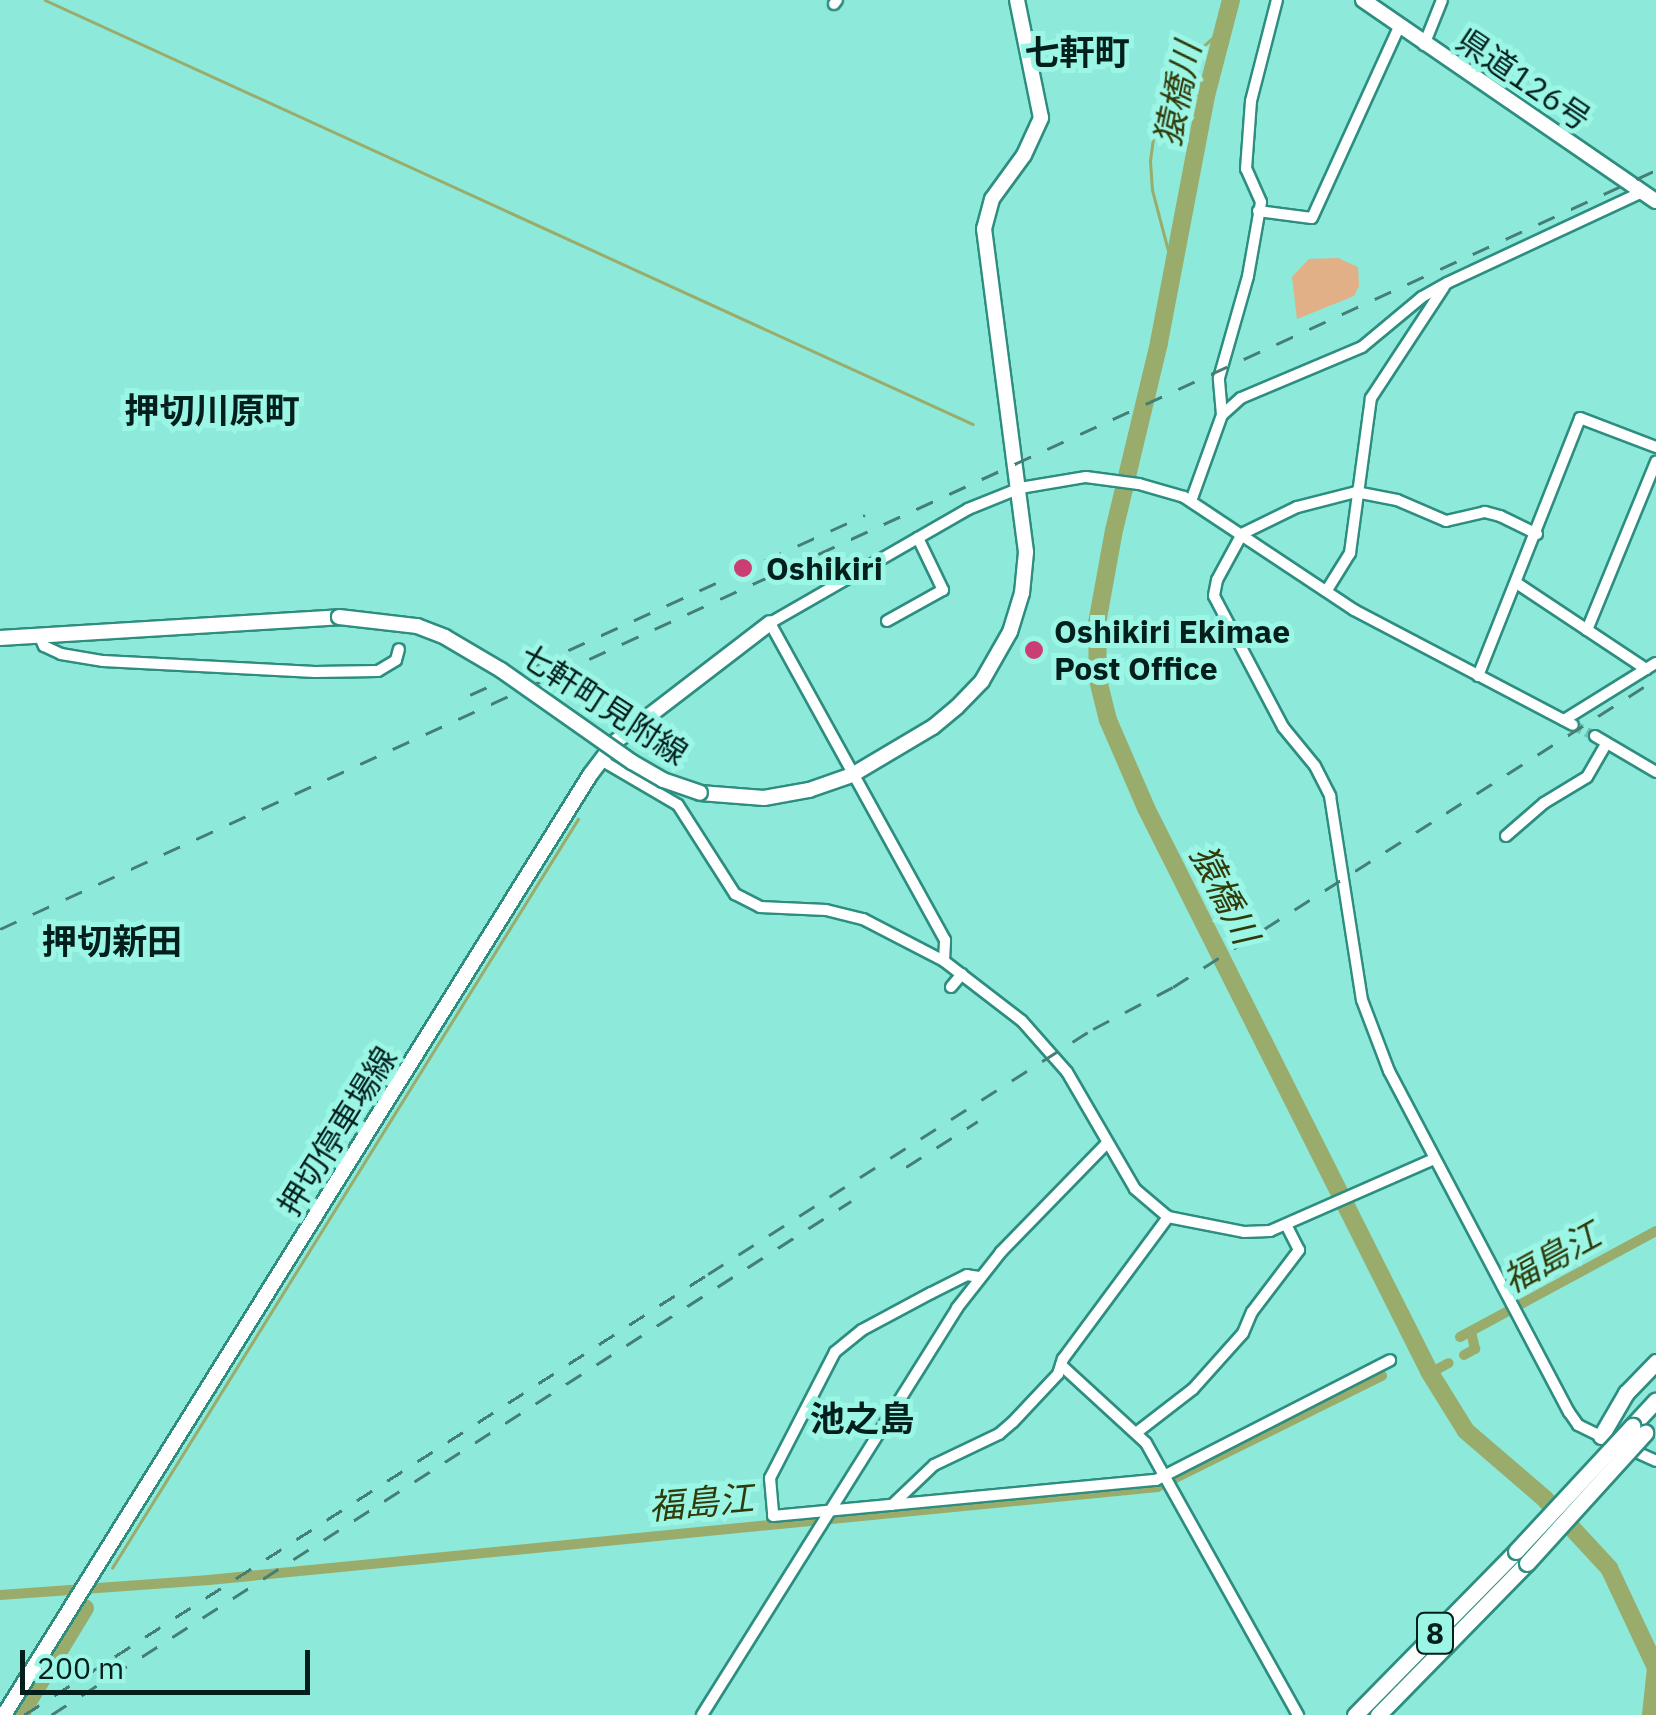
<!DOCTYPE html>
<html>
<head>
<meta charset="utf-8">
<style>
  body { margin:0 }
  #map { position:relative; width:1656px; height:1715px; overflow:hidden; background:#8de9d9; font-family:"IBM Plex Sans","Noto Sans JP",sans-serif }
  div>[style] { position:absolute }
  .green>* { inset:0; background:#e1b086 }
  .stream>* { height:2.5px; margin:-1.25px; padding:0 1.25px; transform-origin:1.25px; border-radius:1.25px; background:#9aac6b }
  .canal>* { height:10px; margin:-5px; padding:0 5px; transform-origin:5px; border-radius:5px; background:#9aac6b }
  .river>* { height:18px; margin:-9px; padding:0 9px; transform-origin:9px; border-radius:9px; background:#9aac6b }
  .minor-tunnel>* { height:10px; margin-top:-5px; transform-origin:0; background:repeating-linear-gradient(90deg,#71c1b3 0 10px,transparent 0 15px) }
  .roads { filter:drop-shadow(2px 0 #2d8e80) drop-shadow(-2px 0 #2d8e80) drop-shadow(0 2px #2d8e80) drop-shadow(0 -2px #2d8e80) }
  .minor>* { height:10px; margin:-5px; padding:0 5px; transform-origin:5px; border-radius:5px; background:#fff }
  .major>* { height:14px; margin:-7px; padding:0 7px; transform-origin:7px; border-radius:7px; background:#fff }
  .highway>* { height:15px; margin:-7.5px; padding:0 7.5px; transform-origin:7.5px; border-radius:7.5px; background:#fff }
  .rail>* { height:2.5px; margin-top:-1.25px; transform-origin:0; background:repeating-linear-gradient(90deg,#447e75 0 18px,transparent 0 36px) }
  .bridges { filter:drop-shadow(2px 0 #2d8e80) drop-shadow(-2px 0 #2d8e80) drop-shadow(0 2px #2d8e80) drop-shadow(0 -2px #2d8e80) }
  .major-bridge>* { height:14px; margin:-7px; padding:0 7px; transform-origin:7px; border-radius:7px; background:#fff }
  .highway-bridge>* { height:15px; margin:-7.5px; padding:0 7.5px; transform-origin:7.5px; border-radius:7.5px; background:#fff }
  .dots>* { width:28px; height:28px; translate:-50% -50%; box-sizing:border-box; border:5px solid #9bf6e6; border-radius:50% }
  span { translate:-50% -50%; white-space:nowrap; text-align:center; line-height:1.15; -webkit-text-stroke:10px #9bf6e6; paint-order:stroke }
  .shield-label span { padding:2px 8px; background:#9bf6e6; border:2px solid; border-radius:8px; -webkit-text-stroke-width:0 }
  .shield-label { font-size:30px; color:#021f1b; font-weight:700 }
  .street-label { font-size:32px; color:#021f1b }
  .poi-label { font-size:32px; color:#021f1b; font-weight:700 }
  .left { translate:0 -50%; text-align:left }
  .neighbourhood-label { font-size:35px; color:#021f1b; font-weight:700 }
  .water-label { font-size:35px; color:#303b09; font-style:italic }
  .scale { position:absolute; left:20px; top:1650px; width:290px; height:45px; box-sizing:border-box; border:5px solid #021f1b; border-top:0; padding-left:12px; font-size:30px; line-height:35px; white-space:nowrap; color:#021f1b; -webkit-text-stroke:8px #9bf6e6; paint-order:stroke }
</style>
</head>
<body>
<div id="map">
  <div class="green">
    <i style="clip-path:polygon(1338px 258px,1358px 267px,1359px 286px,1354px 296px,1297px 319px,1292px 277px,1309px 259px)"></i>
  </div>
  <div class="stream">
    <i style="left:45px;top:0;width:1020px;rotate:24.56deg"></i>
    <i style="left:1168px;top:297px;width:46px;rotate:-90deg"></i>
    <i style="left:1168px;top:251px;width:63px;rotate:-104.7deg"></i>
    <i style="left:1152px;top:190px;width:29px;rotate:-94deg"></i>
    <i style="left:1150px;top:161px;width:61px;rotate:-82.4deg"></i>
    <i style="left:1158px;top:101px;width:30px;rotate:-60deg"></i>
    <i style="left:1173px;top:75px;width:73px;rotate:-43.3deg"></i>
    <i style="left:112px;top:1568px;width:882px;rotate:-58.11deg"></i>
  </div>
  <div class="canal">
    <i style="left:1460px;top:1337px;width:223px;rotate:-28.4deg"></i>
    <i style="left:1464px;top:1355px;width:13px;rotate:-29deg"></i>
    <i style="left:1475px;top:1349px;width:17px;rotate:-103deg"></i>
    <i style="left:1430px;top:1373px;width:21px;rotate:-28deg"></i>
    <i style="left:0;top:1595px;width:210px;rotate:-4.1deg"></i>
    <i style="left:209px;top:1580px;width:953px;rotate:-5.6deg"></i>
    <i style="left:1157px;top:1487px;width:251px;rotate:-26.3deg"></i>
  </div>
  <div class="river">
    <i style="left:1231px;top:0;width:99px;rotate:104.6deg"></i>
    <i style="left:1206px;top:96px;width:251px;rotate:100.8deg"></i>
    <i style="left:1159px;top:343px;width:192px;rotate:103.5deg"></i>
    <i style="left:1114px;top:530px;width:96px;rotate:100.3deg"></i>
    <i style="left:1097px;top:624px;width:56px;rotate:89deg"></i>
    <i style="left:1098px;top:680px;width:41px;rotate:76deg"></i>
    <i style="left:1108px;top:720px;width:96px;rotate:66.6deg"></i>
    <i style="left:1146px;top:808px;width:632px;rotate:63.31deg"></i>
    <i style="left:1430px;top:1373px;width:68px;rotate:58.2deg"></i>
    <i style="left:1466px;top:1431px;width:103px;rotate:40.7deg"></i>
    <i style="left:1544px;top:1498px;width:96px;rotate:47.1deg"></i>
    <i style="left:1609px;top:1568px;width:110px;rotate:64.8deg"></i>
    <i style="left:1656px;top:1668px;width:47px;rotate:96.1deg"></i>
    <i style="left:20px;top:1715px;width:125px;rotate:-58.7deg"></i>
  </div>
  <div class="minor-tunnel">
    <i style="left:1573px;top:725px;width:25px;rotate:27deg"></i>
  </div>
  <div class="roads">
    <div class="minor">
      <i style="left:834px;top:4px;width:5px;rotate:-53deg"></i>
      <i style="left:1424px;top:45px;width:48px;rotate:-68.2deg"></i>
      <i style="left:1258px;top:211px;width:54px;rotate:7.4deg"></i>
      <i style="left:1312px;top:218px;width:210px;rotate:-65.5deg"></i>
      <i style="left:1222px;top:415px;width:37px;rotate:-95deg"></i>
      <i style="left:1219px;top:378px;width:106px;rotate:-74.1deg"></i>
      <i style="left:1248px;top:276px;width:75px;rotate:-80deg"></i>
      <i style="left:1261px;top:202px;width:36px;rotate:-114deg"></i>
      <i style="left:1246px;top:169px;width:68px;rotate:-85.8deg"></i>
      <i style="left:1251px;top:101px;width:104px;rotate:-75.6deg"></i>
      <i style="left:1191px;top:501px;width:91px;rotate:-70.2deg"></i>
      <i style="left:1222px;top:415px;width:25px;rotate:-42deg"></i>
      <i style="left:1241px;top:398px;width:131px;rotate:-22.9deg"></i>
      <i style="left:1362px;top:347px;width:78px;rotate:-39.8deg"></i>
      <i style="left:1422px;top:297px;width:29px;rotate:-29deg"></i>
      <i style="left:1447px;top:283px;width:215px;rotate:-25deg"></i>
      <i style="left:1537px;top:534px;width:41px;rotate:-154.1deg"></i>
      <i style="left:1500px;top:516px;width:16px;rotate:-165deg"></i>
      <i style="left:1485px;top:512px;width:40px;rotate:167deg"></i>
      <i style="left:1446px;top:521px;width:53px;rotate:-156.8deg"></i>
      <i style="left:1397px;top:500px;width:42px;rotate:-169deg"></i>
      <i style="left:1356px;top:492px;width:61px;rotate:165.7deg"></i>
      <i style="left:1297px;top:507px;width:61px;rotate:153.9deg"></i>
      <i style="left:1242px;top:534px;width:52px;rotate:118.5deg"></i>
      <i style="left:1217px;top:580px;width:16px;rotate:101deg"></i>
      <i style="left:1214px;top:596px;width:148px;rotate:62.2deg"></i>
      <i style="left:1283px;top:727px;width:50px;rotate:50.6deg"></i>
      <i style="left:1315px;top:766px;width:34px;rotate:63deg"></i>
      <i style="left:1330px;top:796px;width:206px;rotate:81.1deg"></i>
      <i style="left:1362px;top:1000px;width:76px;rotate:69.2deg"></i>
      <i style="left:1389px;top:1071px;width:386px;rotate:62.2deg"></i>
      <i style="left:1569px;top:1412px;width:16px;rotate:55deg"></i>
      <i style="left:1578px;top:1425px;width:30px;rotate:26deg"></i>
      <i style="left:1518px;top:584px;width:154px;rotate:33.6deg"></i>
      <i style="left:1327px;top:590px;width:44px;rotate:-58.1deg"></i>
      <i style="left:1350px;top:553px;width:156px;rotate:-82.3deg"></i>
      <i style="left:1371px;top:398px;width:133px;rotate:-56.7deg"></i>
      <i style="left:887px;top:621px;width:64px;rotate:-29deg"></i>
      <i style="left:943px;top:590px;width:58px;rotate:-115.7deg"></i>
      <i style="left:1587px;top:630px;width:182px;rotate:-67.7deg"></i>
      <i style="left:39px;top:635px;width:12px;rotate:66deg"></i>
      <i style="left:44px;top:646px;width:19px;rotate:25deg"></i>
      <i style="left:61px;top:654px;width:43px;rotate:9.5deg"></i>
      <i style="left:103px;top:661px;width:212px;rotate:3deg"></i>
      <i style="left:315px;top:672px;width:63px;rotate:-0.9deg"></i>
      <i style="left:378px;top:671px;width:21px;rotate:-31deg"></i>
      <i style="left:396px;top:660px;width:11px;rotate:-75deg"></i>
      <i style="left:1478px;top:676px;width:277px;rotate:-68.4deg"></i>
      <i style="left:1580px;top:418px;width:81px;rotate:20.9deg"></i>
      <i style="left:1564px;top:720px;width:108px;rotate:-31.8deg"></i>
      <i style="left:1595px;top:736px;width:71px;rotate:30.5deg"></i>
      <i style="left:601px;top:760px;width:89px;rotate:30.3deg"></i>
      <i style="left:678px;top:805px;width:106px;rotate:57.4deg"></i>
      <i style="left:735px;top:894px;width:28px;rotate:27deg"></i>
      <i style="left:760px;top:907px;width:66px;rotate:2.6deg"></i>
      <i style="left:826px;top:910px;width:38px;rotate:14deg"></i>
      <i style="left:863px;top:919px;width:91px;rotate:27.4deg"></i>
      <i style="left:944px;top:961px;width:98px;rotate:37.6deg"></i>
      <i style="left:1022px;top:1021px;width:68px;rotate:48.6deg"></i>
      <i style="left:1067px;top:1072px;width:135px;rotate:59.8deg"></i>
      <i style="left:1135px;top:1189px;width:43px;rotate:40.3deg"></i>
      <i style="left:1168px;top:1217px;width:77px;rotate:11.2deg"></i>
      <i style="left:1244px;top:1232px;width:26px;rotate:-2deg"></i>
      <i style="left:1270px;top:1231px;width:177px;rotate:-23.7deg"></i>
      <i style="left:1506px;top:836px;width:50px;rotate:-41deg"></i>
      <i style="left:1544px;top:803px;width:50px;rotate:-31.2deg"></i>
      <i style="left:1587px;top:777px;width:39px;rotate:-60deg"></i>
      <i style="left:944px;top:961px;width:21px;rotate:-87deg"></i>
      <i style="left:945px;top:940px;width:362px;rotate:-118.9deg"></i>
      <i style="left:770px;top:623px;width:228px;rotate:-29.9deg"></i>
      <i style="left:968px;top:509px;width:56px;rotate:-22deg"></i>
      <i style="left:1020px;top:488px;width:67px;rotate:-9.5deg"></i>
      <i style="left:1086px;top:477px;width:53px;rotate:7.5deg"></i>
      <i style="left:1139px;top:484px;width:47px;rotate:16.1deg"></i>
      <i style="left:1184px;top:497px;width:204px;rotate:33.6deg"></i>
      <i style="left:1354px;top:610px;width:247px;rotate:27.7deg"></i>
      <i style="left:951px;top:987px;width:17px;rotate:-50deg"></i>
      <i style="left:979px;top:1277px;width:12px;rotate:-171deg"></i>
      <i style="left:967px;top:1275px;width:40px;rotate:153.4deg"></i>
      <i style="left:931px;top:1293px;width:78px;rotate:151.8deg"></i>
      <i style="left:862px;top:1330px;width:35px;rotate:141deg"></i>
      <i style="left:835px;top:1352px;width:142px;rotate:117.3deg"></i>
      <i style="left:770px;top:1478px;width:38px;rotate:85deg"></i>
      <i style="left:773px;top:1516px;width:385px;rotate:-5.4deg"></i>
      <i style="left:1156px;top:1480px;width:263px;rotate:-27.1deg"></i>
      <i style="left:1061px;top:1365px;width:115px;rotate:42.5deg"></i>
      <i style="left:1146px;top:1443px;width:312px;rotate:60.8deg"></i>
      <i style="left:1136px;top:1433px;width:72px;rotate:-37.7deg"></i>
      <i style="left:1193px;top:1389px;width:75px;rotate:-48.2deg"></i>
      <i style="left:1243px;top:1333px;width:23px;rotate:-67deg"></i>
      <i style="left:1252px;top:1312px;width:78px;rotate:-52.8deg"></i>
      <i style="left:1299px;top:1250px;width:27px;rotate:-117deg"></i>
      <i style="left:1625px;top:1447px;width:34px;rotate:24deg"></i>
      <i style="left:892px;top:1505px;width:58px;rotate:-43.6deg"></i>
      <i style="left:934px;top:1465px;width:72px;rotate:-25.5deg"></i>
      <i style="left:999px;top:1434px;width:18px;rotate:-41deg"></i>
      <i style="left:1013px;top:1422px;width:66px;rotate:-46.8deg"></i>
      <i style="left:1058px;top:1374px;width:16px;rotate:-72deg"></i>
      <i style="left:1063px;top:1359px;width:177px;rotate:-53.5deg"></i>
      <i style="left:702px;top:1715px;width:480px;rotate:-57.9deg"></i>
      <i style="left:957px;top:1308px;width:71px;rotate:-51.8deg"></i>
      <i style="left:1001px;top:1252px;width:151px;rotate:-45.8deg"></i>
    </div>
    <div class="major">
      <i style="left:1363px;top:0;width:355px;rotate:34.5deg"></i>
      <i style="left:0;top:638px;width:340px;rotate:-3.5deg"></i>
      <i style="left:700px;top:793px;width:64px;rotate:4.5deg"></i>
      <i style="left:764px;top:798px;width:46px;rotate:-10.1deg"></i>
      <i style="left:809px;top:790px;width:46px;rotate:-19.2deg"></i>
      <i style="left:852px;top:775px;width:94px;rotate:-30.7deg"></i>
      <i style="left:933px;top:727px;width:31px;rotate:-40deg"></i>
      <i style="left:957px;top:707px;width:36px;rotate:-46deg"></i>
      <i style="left:982px;top:681px;width:56px;rotate:-60.3deg"></i>
      <i style="left:1010px;top:632px;width:41px;rotate:-72.9deg"></i>
      <i style="left:1022px;top:593px;width:41px;rotate:-84.4deg"></i>
      <i style="left:1026px;top:552px;width:326px;rotate:-97.4deg"></i>
      <i style="left:984px;top:229px;width:31px;rotate:-75deg"></i>
      <i style="left:992px;top:199px;width:54px;rotate:-54deg"></i>
      <i style="left:1024px;top:155px;width:41px;rotate:-65.3deg"></i>
      <i style="left:1041px;top:118px;width:120px;rotate:-101.5deg"></i>
      <i style="left:4px;top:1715px;width:1108px;rotate:-58.06deg"></i>
      <i style="left:590px;top:775px;width:41px;rotate:-52.9deg"></i>
      <i style="left:615px;top:742px;width:195px;rotate:-37.5deg"></i>
    </div>
    <div class="highway">
      <i style="left:1632px;top:1426px;width:35px;rotate:-47deg"></i>
      <i style="left:1601px;top:1436px;width:50px;rotate:-59.8deg"></i>
      <i style="left:1626px;top:1393px;width:43px;rotate:-45.9deg"></i>
      <i style="left:1355px;top:1715px;width:230px;rotate:-45.5deg"></i>
      <i style="left:1378px;top:1715px;width:213px;rotate:-45.6deg"></i>
    </div>
  </div>
  <div class="rail">
    <i style="left:470px;top:695px;width:434px;rotate:-24.5deg"></i>
    <i style="left:0;top:929px;width:1822px;rotate:-24.62deg"></i>
    <i style="left:906px;top:1167px;width:85px;rotate:-32.6deg"></i>
    <i style="left:24px;top:1715px;width:814px;rotate:-32.81deg"></i>
    <i style="left:708px;top:1274px;width:456px;rotate:-32.5deg"></i>
    <i style="left:1093px;top:1029px;width:90px;rotate:-27.7deg"></i>
    <i style="left:1173px;top:987px;width:573px;rotate:-32.52deg"></i>
    <i style="left:51px;top:1715px;width:951px;rotate:-32.72deg"></i>
  </div>
  <div class="bridges">
    <div class="major-bridge">
      <i style="left:339px;top:617px;width:79px;rotate:6.6deg"></i>
      <i style="left:417px;top:626px;width:30px;rotate:21deg"></i>
      <i style="left:445px;top:637px;width:65px;rotate:30.5deg"></i>
      <i style="left:501px;top:670px;width:160px;rotate:35.1deg"></i>
      <i style="left:632px;top:762px;width:36px;rotate:30deg"></i>
      <i style="left:663px;top:780px;width:39px;rotate:19deg"></i>
    </div>
    <div class="highway-bridge">
      <i style="left:1516px;top:1551px;width:171px;rotate:-47.1deg"></i>
      <i style="left:1527px;top:1563px;width:176px;rotate:-47.8deg"></i>
    </div>
  </div>
  <div class="dots">
    <i style="left:743px;top:568px;background:#ca3e73"></i>
    <i style="left:1034px;top:650px;background:#ca3e73"></i>
  </div>
  <div class="shield-label">
    <span style="left:1435px;top:1633px">8</span>
  </div>
  <div class="street-label">
    <span style="left:1524px;top:79px;rotate:34deg">県道126号</span>
    <span style="left:604px;top:704px;rotate:33deg">七軒町見附線</span>
    <span style="left:337px;top:1131px;rotate:-58deg">押切停車場線</span>
  </div>
  <div class="poi-label">
    <span class="left" style="left:766px;top:568px">Oshikiri</span>
    <span class="left" style="left:1054px;top:650px">Oshikiri Ekimae<br>Post Office</span>
  </div>
  <div class="neighbourhood-label">
    <span style="left:1077px;top:52px">七軒町</span>
    <span style="left:212px;top:410px">押切川原町</span>
    <span style="left:112px;top:941px">押切新田</span>
    <span style="left:862px;top:1418px">池之島</span>
  </div>
  <div class="water-label">
    <span style="left:1177px;top:94px;rotate:-78deg">猿橋川</span>
    <span style="left:1225px;top:894px;rotate:63deg">猿橋川</span>
    <span style="left:1551px;top:1257px;rotate:-29deg">福島江</span>
    <span style="left:701px;top:1502px;rotate:-5deg">福島江</span>
  </div>
  <div class="scale">200 m</div>
</div>
</body>
</html>
